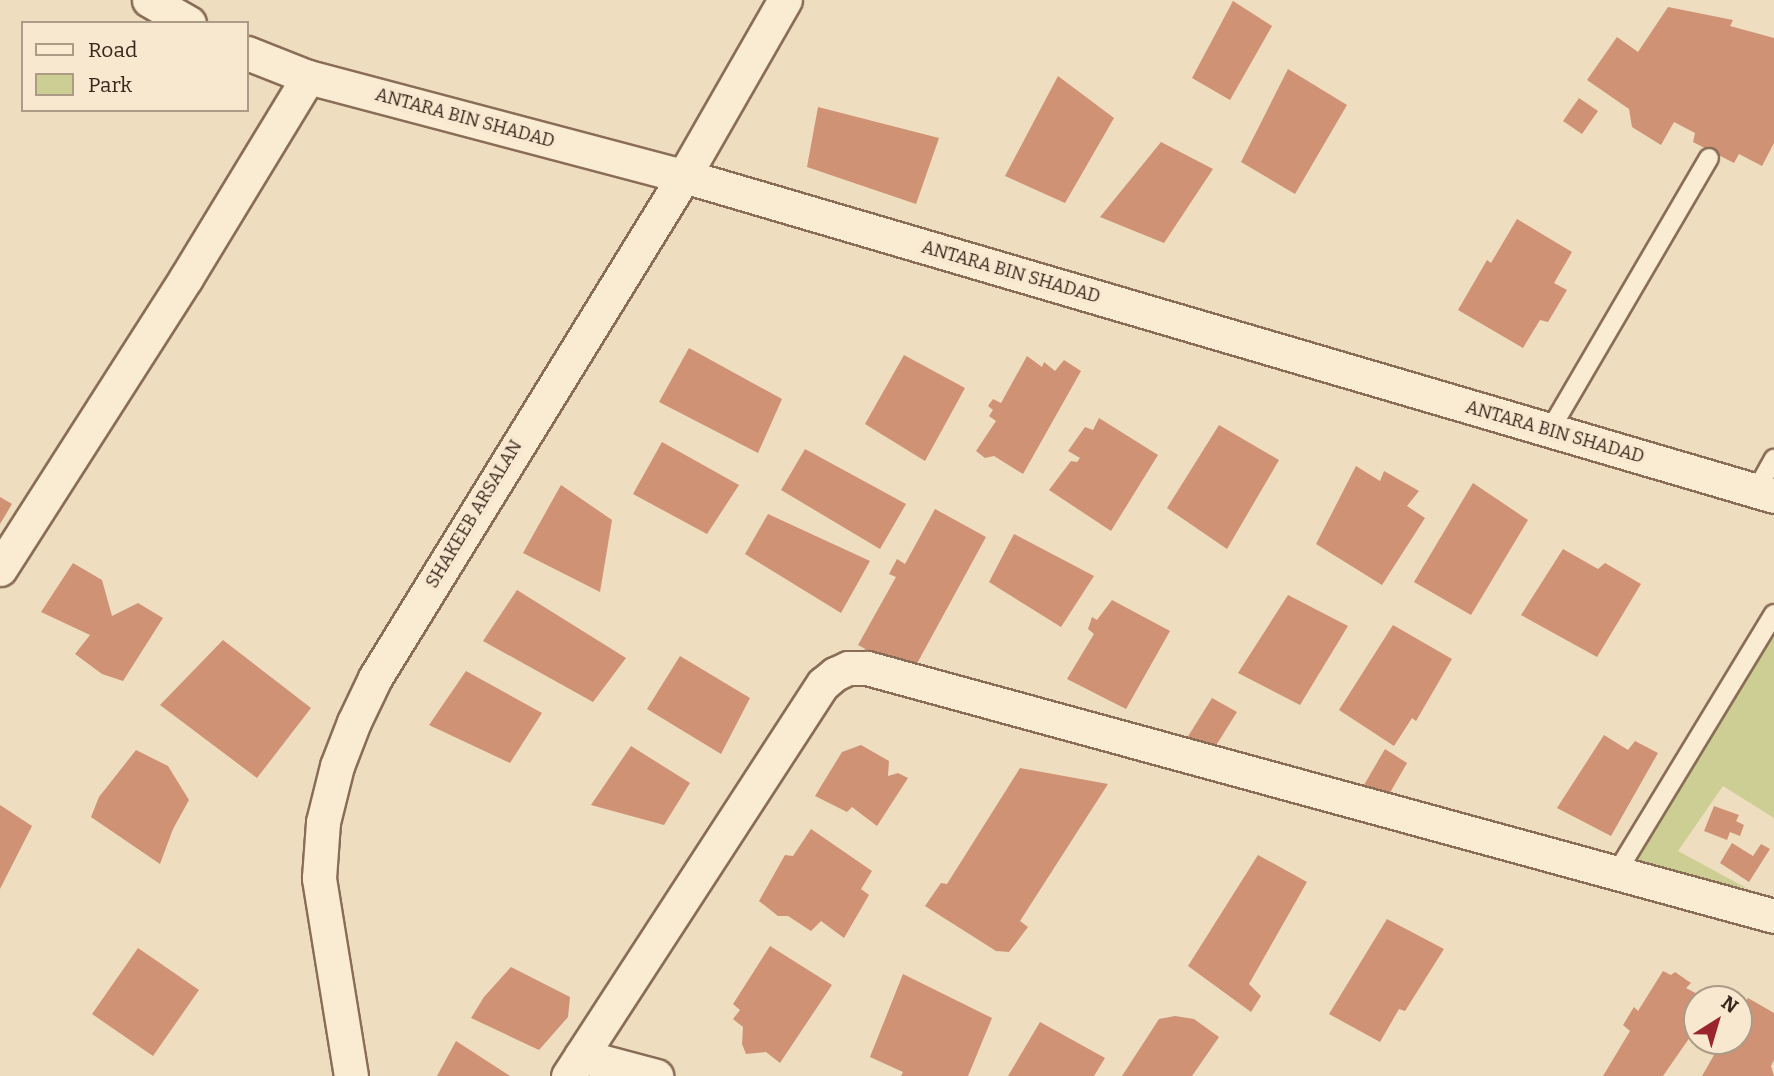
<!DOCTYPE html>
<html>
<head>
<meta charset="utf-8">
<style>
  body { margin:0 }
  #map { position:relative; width:1774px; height:1076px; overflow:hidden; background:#efddbf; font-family:Bitter,serif }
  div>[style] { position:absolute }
  .green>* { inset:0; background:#ccce93 }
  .building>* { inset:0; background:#cf9274 }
  .roads { filter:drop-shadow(2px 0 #896d57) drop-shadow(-2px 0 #896d57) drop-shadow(0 2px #896d57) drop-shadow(0 -2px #896d57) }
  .service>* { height:18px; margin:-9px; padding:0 9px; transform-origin:9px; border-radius:9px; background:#faebd3 }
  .minor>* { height:33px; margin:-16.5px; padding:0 16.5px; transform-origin:16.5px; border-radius:16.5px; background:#faebd3 }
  span { translate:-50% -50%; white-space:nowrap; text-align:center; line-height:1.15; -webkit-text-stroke:6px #f7e8cf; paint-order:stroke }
  .street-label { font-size:18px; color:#38271c }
  .legend { position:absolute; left:21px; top:21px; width:228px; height:91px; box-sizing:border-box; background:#f7e8cf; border:2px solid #ab9b87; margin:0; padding:9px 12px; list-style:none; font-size:21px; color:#38271c }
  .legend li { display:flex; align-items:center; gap:14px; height:35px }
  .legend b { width:35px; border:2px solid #ab9b87 }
  .north { position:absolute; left:1683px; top:985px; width:70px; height:70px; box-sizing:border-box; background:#f7e8cf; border:2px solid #ab9b87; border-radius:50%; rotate:37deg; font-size:19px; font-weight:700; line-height:28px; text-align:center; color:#38271c }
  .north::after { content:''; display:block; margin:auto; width:24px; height:32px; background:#9a2530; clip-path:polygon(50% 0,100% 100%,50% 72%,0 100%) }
</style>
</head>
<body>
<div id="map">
  <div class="green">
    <i style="clip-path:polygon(1770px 635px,1774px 638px,1774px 818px,1723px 786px,1678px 851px,1748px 889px,1637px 862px)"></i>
  </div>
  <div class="building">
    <i style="clip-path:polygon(1233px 1px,1272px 26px,1230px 100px,1192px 78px)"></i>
    <i style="clip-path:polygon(1668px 7px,1733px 20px,1730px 26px,1774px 38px,1774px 143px,1762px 166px,1739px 154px,1734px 163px,1693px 142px,1695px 133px,1674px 122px,1661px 145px,1632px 127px,1629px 109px,1587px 80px,1617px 37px,1638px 52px)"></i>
    <i style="clip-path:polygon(1288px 69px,1347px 105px,1295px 194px,1241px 162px)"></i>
    <i style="clip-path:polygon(1058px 76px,1114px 118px,1065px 203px,1005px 176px)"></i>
    <i style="clip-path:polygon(1579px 98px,1598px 111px,1582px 134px,1563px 121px)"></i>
    <i style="clip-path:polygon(818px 107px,939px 138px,916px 204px,807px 167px)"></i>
    <i style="clip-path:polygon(1161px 142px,1213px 169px,1164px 243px,1100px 217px)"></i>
    <i style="clip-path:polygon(1517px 219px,1572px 252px,1554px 283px,1567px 290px,1548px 322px,1540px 320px,1523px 348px,1458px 310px,1487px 260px,1491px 263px)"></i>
    <i style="clip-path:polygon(689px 348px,782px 399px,758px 453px,659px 402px)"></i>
    <i style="clip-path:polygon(904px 355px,965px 388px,925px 461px,865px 424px)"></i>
    <i style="clip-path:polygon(1027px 356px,1042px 367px,1044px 362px,1055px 371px,1064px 360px,1081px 371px,1023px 474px,994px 456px,985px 458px,976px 451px,996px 421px,989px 416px,993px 410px,988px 406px,993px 399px,1001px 403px)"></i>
    <i style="clip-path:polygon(1099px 418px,1158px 455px,1111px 531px,1049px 490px,1071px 461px,1077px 462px,1080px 458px,1068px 451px,1085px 427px,1093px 430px)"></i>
    <i style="clip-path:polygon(1219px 425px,1279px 460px,1227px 549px,1167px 508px)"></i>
    <i style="clip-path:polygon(662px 442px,739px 485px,707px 534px,633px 494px)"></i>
    <i style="clip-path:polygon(805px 449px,906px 504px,880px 549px,781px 490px)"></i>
    <i style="clip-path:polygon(1356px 466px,1380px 481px,1384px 471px,1419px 491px,1407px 506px,1425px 518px,1382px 585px,1316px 544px)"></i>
    <i style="clip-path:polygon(1473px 483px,1528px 520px,1471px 615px,1414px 582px)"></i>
    <i style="clip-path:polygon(561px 485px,612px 520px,600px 592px,523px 553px)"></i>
    <i style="clip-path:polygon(0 497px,12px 504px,0 524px)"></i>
    <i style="clip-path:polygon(935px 509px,986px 537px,914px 669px,890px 655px,886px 660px,858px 645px,896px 577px,889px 574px,897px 559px,905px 564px)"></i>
    <i style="clip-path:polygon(768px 514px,870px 561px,841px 613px,745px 554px)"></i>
    <i style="clip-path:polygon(1014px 534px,1094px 576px,1061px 627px,989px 582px)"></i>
    <i style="clip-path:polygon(1563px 549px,1598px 569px,1605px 563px,1641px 584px,1597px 657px,1521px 615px)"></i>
    <i style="clip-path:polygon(73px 563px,102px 580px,112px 616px,138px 603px,163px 618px,123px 681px,102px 674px,75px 654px,90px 635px,41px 612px)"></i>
    <i style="clip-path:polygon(517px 590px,626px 658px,593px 702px,483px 641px)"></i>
    <i style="clip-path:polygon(1288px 595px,1348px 626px,1300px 705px,1238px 673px)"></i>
    <i style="clip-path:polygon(1112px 600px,1170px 631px,1126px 709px,1067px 679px,1094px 634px,1088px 629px,1092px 617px,1097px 620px)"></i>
    <i style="clip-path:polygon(1393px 625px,1452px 659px,1416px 721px,1412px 718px,1394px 746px,1339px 710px)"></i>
    <i style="clip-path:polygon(223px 640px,311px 708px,257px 778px,160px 705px)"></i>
    <i style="clip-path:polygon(680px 656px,750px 698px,721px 754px,647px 709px)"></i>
    <i style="clip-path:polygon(466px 671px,542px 713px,510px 763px,429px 725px)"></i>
    <i style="clip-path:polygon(1212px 698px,1237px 712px,1215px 747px,1187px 738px)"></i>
    <i style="clip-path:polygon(1604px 735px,1628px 750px,1635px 741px,1658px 753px,1611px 836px,1557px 808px)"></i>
    <i style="clip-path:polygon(861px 745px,889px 761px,888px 776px,898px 773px,908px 778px,877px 826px,852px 807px,847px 812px,815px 796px,842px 752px)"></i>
    <i style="clip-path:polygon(631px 746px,690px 783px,664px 825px,591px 805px)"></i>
    <i style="clip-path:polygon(1385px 749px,1407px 763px,1387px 798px,1364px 785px)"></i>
    <i style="clip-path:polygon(136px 750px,168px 766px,189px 800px,173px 829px,160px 864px,91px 817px,99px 797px)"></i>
    <i style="clip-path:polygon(1020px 768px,1108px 784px,1020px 921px,1028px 927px,1009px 952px,996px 951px,925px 906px,941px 883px,947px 884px)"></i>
    <i style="clip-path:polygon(0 805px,32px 826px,0 889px)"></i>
    <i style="clip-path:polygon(1714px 806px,1739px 815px,1736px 821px,1744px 825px,1740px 836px,1730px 832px,1727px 840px,1704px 831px)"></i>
    <i style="clip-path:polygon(811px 829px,872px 871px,861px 889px,869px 895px,844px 938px,821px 921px,811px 931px,788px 916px,778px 916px,759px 901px,785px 855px,793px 856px)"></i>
    <i style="clip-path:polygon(1732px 843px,1753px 856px,1761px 844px,1770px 849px,1749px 882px,1720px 863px)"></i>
    <i style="clip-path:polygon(1258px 855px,1307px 882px,1249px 984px,1261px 996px,1251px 1012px,1188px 966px)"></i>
    <i style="clip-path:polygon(1387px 919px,1444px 949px,1405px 1011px,1399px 1009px,1380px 1042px,1329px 1014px)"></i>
    <i style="clip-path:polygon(770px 946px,832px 985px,780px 1063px,766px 1052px,746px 1054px,742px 1044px,743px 1027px,733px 1019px,740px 1010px,733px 1004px)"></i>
    <i style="clip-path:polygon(138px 948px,199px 990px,153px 1056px,92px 1014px)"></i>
    <i style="clip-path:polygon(511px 967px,570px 997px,568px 1017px,539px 1050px,471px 1018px,484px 997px)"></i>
    <i style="clip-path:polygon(1663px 971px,1671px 975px,1675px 972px,1691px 983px,1686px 988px,1707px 999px,1697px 999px,1697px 1027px,1663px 1076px,1603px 1076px,1630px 1031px,1623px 1025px,1634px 1007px,1638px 1011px)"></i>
    <i style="clip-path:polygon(903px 974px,992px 1018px,968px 1076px,901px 1076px,903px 1072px,870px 1057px)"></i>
    <i style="clip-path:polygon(1748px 998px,1774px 1013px,1774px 1060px,1771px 1066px,1774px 1076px,1702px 1076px,1722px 1041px,1739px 1041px,1739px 1013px)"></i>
    <i style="clip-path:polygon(1175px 1016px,1194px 1019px,1219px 1037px,1192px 1076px,1122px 1076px,1159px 1019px)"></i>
    <i style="clip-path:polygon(1040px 1022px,1105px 1058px,1094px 1076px,1008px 1076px)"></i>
    <i style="clip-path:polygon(456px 1041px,510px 1076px,437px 1076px)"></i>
  </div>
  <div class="roads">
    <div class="service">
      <i style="left:1550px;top:430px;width:315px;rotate:-59.7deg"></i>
      <i style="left:1756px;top:491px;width:37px;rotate:-61deg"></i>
      <i style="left:1617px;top:872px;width:302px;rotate:-58.7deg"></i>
    </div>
    <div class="minor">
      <i style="left:149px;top:0;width:46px;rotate:29.9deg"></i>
      <i style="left:247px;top:53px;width:66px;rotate:21.5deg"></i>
      <i style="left:308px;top:77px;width:389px;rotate:14.8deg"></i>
      <i style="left:684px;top:176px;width:1136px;rotate:16.36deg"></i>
      <i style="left:0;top:569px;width:345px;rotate:-57.4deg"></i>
      <i style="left:186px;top:278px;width:235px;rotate:-58.7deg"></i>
      <i style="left:581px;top:1056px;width:78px;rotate:14.9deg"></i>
      <i style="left:351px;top:1076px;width:201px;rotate:-99.2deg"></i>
      <i style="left:319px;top:878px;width:56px;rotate:-85.9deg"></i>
      <i style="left:323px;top:822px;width:58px;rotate:-76deg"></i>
      <i style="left:337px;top:766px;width:47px;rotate:-68.9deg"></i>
      <i style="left:354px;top:722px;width:49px;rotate:-64.5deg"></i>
      <i style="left:375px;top:678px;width:589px;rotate:-58.39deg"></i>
      <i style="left:684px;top:176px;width:203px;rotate:-60.2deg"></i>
      <i style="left:568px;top:1076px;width:468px;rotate:-57deg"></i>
      <i style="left:823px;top:684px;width:16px;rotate:-40deg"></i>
      <i style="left:835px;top:674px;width:14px;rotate:-25deg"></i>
      <i style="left:848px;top:668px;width:19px"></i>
      <i style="left:867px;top:668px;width:940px;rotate:15.29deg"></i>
    </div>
  </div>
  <div class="street-label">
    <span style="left:465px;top:118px;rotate:15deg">ANTARA BIN SHADAD</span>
    <span style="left:1011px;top:272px;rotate:16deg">ANTARA BIN SHADAD</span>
    <span style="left:1555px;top:432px;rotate:16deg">ANTARA BIN SHADAD</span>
    <span style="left:474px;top:514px;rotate:-59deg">SHAKEEB ARSALAN</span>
  </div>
  <ul class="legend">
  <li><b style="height:9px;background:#faebd3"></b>Road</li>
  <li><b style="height:19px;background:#ccce93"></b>Park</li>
  </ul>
  <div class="north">N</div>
</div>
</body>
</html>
